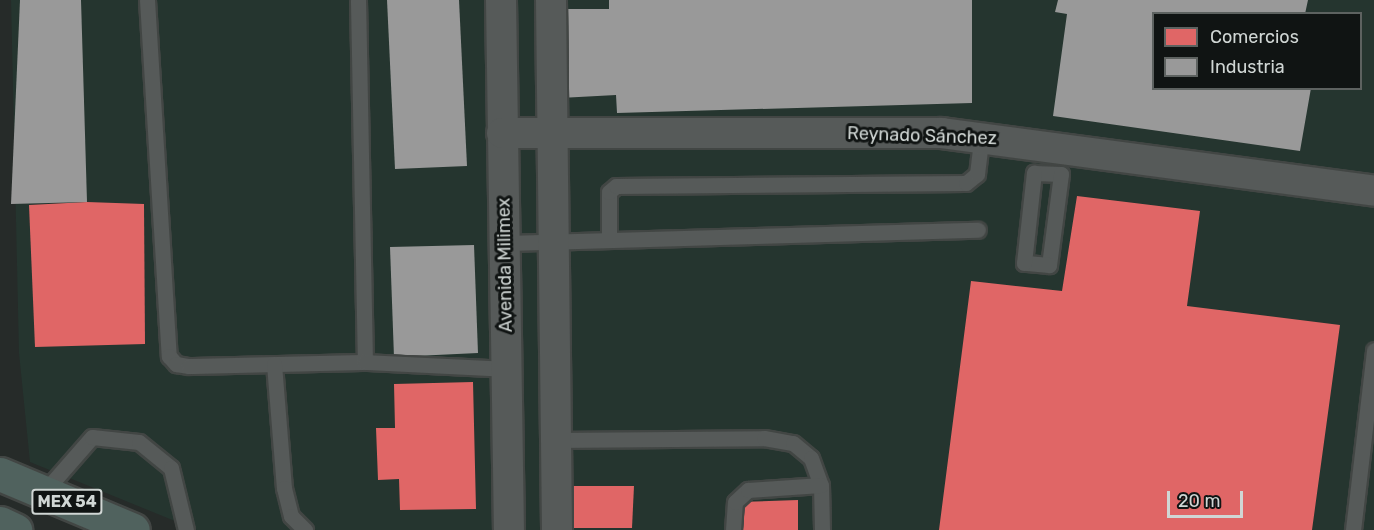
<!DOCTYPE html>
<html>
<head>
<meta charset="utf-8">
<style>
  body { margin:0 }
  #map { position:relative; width:1374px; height:530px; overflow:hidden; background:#262b29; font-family:Rubik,sans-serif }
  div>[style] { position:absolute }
  .built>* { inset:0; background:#25352f }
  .shops>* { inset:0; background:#e06666 }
  .industry>* { inset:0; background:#999 }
  .roads { filter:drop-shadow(2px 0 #424644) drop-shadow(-2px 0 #424644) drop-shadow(0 2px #424644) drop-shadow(0 -2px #424644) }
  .service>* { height:15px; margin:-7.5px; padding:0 7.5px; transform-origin:7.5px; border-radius:7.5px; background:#565a59 }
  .minor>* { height:30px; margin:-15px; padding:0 15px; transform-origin:15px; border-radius:15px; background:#565a59 }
  .trunk>* { height:33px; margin:-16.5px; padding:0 16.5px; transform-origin:16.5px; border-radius:16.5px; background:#50625e }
  span { translate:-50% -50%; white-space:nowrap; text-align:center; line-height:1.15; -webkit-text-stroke:6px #101413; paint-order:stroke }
  .shield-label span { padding:2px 4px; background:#101413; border:2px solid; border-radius:4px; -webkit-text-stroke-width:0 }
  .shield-label { font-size:16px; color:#d0d6d4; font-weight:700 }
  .street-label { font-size:18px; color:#d0d6d4 }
  .legend { position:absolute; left:1152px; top:12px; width:210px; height:78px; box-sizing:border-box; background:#101413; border:2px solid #5d6260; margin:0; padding:8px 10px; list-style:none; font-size:18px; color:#d0d6d4 }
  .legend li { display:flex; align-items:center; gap:12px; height:30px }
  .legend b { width:30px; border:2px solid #5d6260 }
  .scale { position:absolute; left:1167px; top:491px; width:76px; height:27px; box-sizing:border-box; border:3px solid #d0d6d4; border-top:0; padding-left:8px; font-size:18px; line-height:21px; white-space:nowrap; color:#d0d6d4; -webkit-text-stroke:4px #101413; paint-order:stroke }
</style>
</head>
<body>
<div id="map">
  <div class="built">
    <i style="clip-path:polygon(evenodd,11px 0,1374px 0,1374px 530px,197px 530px,30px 462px,19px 353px,11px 0,1154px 14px,1360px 14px,1360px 88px,1154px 88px,1154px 14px)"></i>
  </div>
  <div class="shops">
    <i style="clip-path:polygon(1077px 196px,1200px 211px,1187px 306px,1340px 325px,1312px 530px,939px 530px,971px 281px,1062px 291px)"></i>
    <i style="clip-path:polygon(87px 202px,144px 204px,145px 344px,35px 347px,29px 205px)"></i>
    <i style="clip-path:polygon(473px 382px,476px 509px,400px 510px,399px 479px,378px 480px,376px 428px,395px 428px,394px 384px)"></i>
    <i style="clip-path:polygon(570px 486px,634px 486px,632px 528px,570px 528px)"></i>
    <i style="clip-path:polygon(798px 500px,798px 530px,738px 530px,738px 502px)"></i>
  </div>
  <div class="industry">
    <i style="clip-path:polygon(20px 0,81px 0,87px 202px,11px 204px)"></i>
    <i style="clip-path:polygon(387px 0,459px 0,467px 166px,395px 169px)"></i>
    <i style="clip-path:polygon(609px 0,972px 0,972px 103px,617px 113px,616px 95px,560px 98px,559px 9px,609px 9px)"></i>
    <i style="clip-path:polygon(1058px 0,1308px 0,1305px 14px,1154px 14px,1154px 88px,1311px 88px,1300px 151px,1053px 116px,1067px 14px,1055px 12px)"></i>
    <i style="clip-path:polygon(474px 245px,478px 353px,394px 357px,390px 247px)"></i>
  </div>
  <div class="roads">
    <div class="service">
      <i style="left:147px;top:0;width:357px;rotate:86.5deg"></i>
      <i style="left:169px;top:356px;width:11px;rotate:49deg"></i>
      <i style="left:176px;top:364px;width:13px;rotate:9deg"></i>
      <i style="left:189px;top:366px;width:176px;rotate:-1.3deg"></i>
      <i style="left:358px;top:0;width:362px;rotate:88.9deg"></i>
      <i style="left:365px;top:362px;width:142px;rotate:2.8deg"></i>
      <i style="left:1034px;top:173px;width:27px;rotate:2deg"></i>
      <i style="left:1061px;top:174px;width:92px;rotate:97.5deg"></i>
      <i style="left:1049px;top:265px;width:25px;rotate:-175deg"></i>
      <i style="left:1024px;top:263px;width:91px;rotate:-83.7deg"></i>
      <i style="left:609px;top:239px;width:47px;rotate:-90deg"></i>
      <i style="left:609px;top:192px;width:9px;rotate:-41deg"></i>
      <i style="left:616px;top:186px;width:350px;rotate:-0.5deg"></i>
      <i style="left:966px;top:183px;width:14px;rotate:-39deg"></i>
      <i style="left:977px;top:174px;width:38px;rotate:-83deg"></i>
      <i style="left:505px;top:243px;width:473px;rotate:-1.6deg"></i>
      <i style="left:274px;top:364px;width:124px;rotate:85.4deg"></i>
      <i style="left:284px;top:488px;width:29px;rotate:76deg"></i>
      <i style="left:291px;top:516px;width:20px;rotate:45deg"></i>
      <i style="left:555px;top:440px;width:209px;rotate:-0.5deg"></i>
      <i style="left:764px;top:438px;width:29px;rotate:10deg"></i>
      <i style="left:793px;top:443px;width:23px;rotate:40deg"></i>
      <i style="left:811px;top:458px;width:29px;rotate:70deg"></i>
      <i style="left:821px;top:485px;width:45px;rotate:88.7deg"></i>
      <i style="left:44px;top:492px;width:73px;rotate:-48.9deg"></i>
      <i style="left:92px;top:437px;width:47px;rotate:6.1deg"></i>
      <i style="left:139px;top:442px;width:41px;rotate:39.1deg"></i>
      <i style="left:171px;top:468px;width:64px;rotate:76.4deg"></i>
      <i style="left:733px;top:530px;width:28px;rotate:-86deg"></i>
      <i style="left:735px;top:502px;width:18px;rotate:-43deg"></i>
      <i style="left:748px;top:490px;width:73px;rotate:-3.9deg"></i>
      <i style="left:1353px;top:530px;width:181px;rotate:-83.3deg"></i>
    </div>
    <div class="minor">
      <i style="left:501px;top:0;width:530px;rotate:89.14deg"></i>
      <i style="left:551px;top:0;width:530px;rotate:89.35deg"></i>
      <i style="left:502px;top:133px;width:440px"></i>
      <i style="left:942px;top:133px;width:436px;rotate:7.6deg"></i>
    </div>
    <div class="trunk">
      <i style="left:0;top:474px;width:144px;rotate:22.8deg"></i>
      <i style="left:0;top:523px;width:17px;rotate:25deg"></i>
    </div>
  </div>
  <div class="shield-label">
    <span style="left:67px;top:502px">MEX 54</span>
  </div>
  <div class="street-label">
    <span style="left:922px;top:136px;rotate:2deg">Reynado Sánchez</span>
    <span style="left:505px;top:265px;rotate:-91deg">Avenida Milimex</span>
  </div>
  <ul class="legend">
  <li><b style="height:16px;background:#e06666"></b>Comercios</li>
  <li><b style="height:16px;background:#999"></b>Industria</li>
  </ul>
  <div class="scale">20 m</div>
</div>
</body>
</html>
